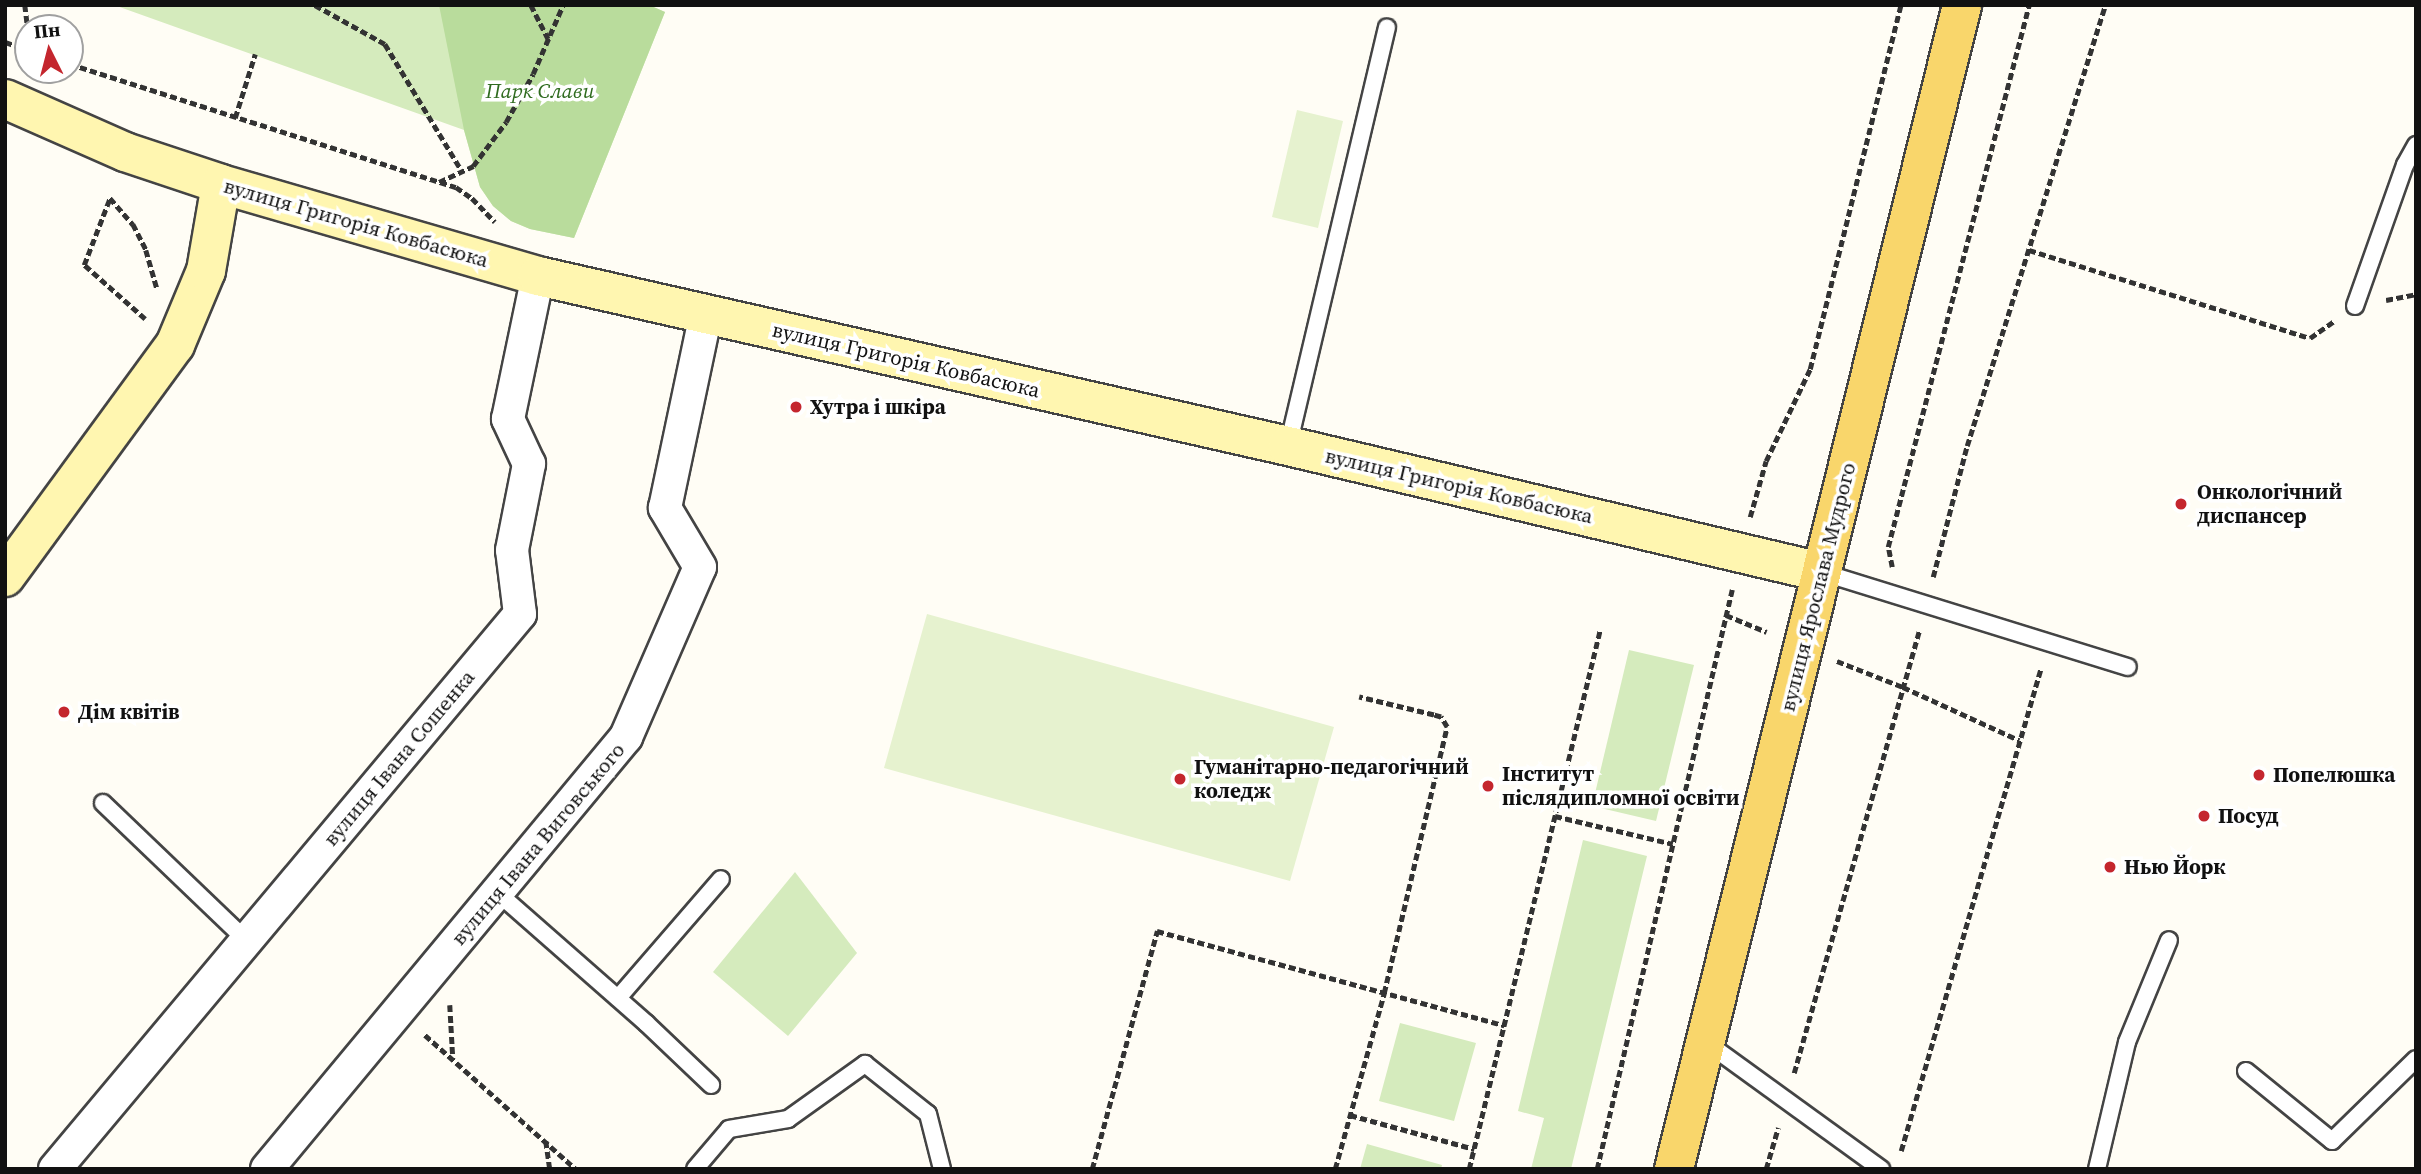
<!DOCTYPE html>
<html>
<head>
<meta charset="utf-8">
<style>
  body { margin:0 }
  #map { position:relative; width:2421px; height:1174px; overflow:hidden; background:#fffdf5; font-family:"Source Serif 4",serif }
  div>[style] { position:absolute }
  .green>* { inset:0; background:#d5ebbd }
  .forest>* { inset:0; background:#b9dc9c }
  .pitch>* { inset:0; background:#e6f2cf }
  .path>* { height:4.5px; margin-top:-2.25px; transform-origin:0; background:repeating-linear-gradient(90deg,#333 0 7px,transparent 0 10.5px) }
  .roads { filter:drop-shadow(2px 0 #444) drop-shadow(-2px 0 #444) drop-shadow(0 2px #444) drop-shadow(0 -2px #444) }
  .lane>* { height:16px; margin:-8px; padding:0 8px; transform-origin:8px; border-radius:8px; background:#fff }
  .street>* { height:32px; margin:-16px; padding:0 16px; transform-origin:16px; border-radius:16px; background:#fff }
  .secondary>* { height:38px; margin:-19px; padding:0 19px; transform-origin:19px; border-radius:19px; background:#fff6b0 }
  .primary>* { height:38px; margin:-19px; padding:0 19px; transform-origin:19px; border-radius:19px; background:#f9d66b }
  .dots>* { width:19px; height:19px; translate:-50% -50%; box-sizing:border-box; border:4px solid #fff; border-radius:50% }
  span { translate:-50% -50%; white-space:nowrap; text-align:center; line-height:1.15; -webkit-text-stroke:7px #fff; paint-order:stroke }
  .park-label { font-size:21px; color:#2f6b1f; font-style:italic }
  .street-label { font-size:21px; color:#111 }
  .poi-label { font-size:21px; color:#111; font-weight:700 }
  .left { translate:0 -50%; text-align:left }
  .frame { position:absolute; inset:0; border:7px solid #111; pointer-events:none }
  .north { position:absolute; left:14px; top:14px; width:70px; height:70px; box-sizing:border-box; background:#fff; border:2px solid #a0a0a0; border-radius:50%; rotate:354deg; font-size:19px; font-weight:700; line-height:28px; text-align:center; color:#111 }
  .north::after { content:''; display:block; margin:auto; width:24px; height:32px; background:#c4262e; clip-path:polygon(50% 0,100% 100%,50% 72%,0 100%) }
</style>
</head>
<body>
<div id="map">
  <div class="green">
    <i style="clip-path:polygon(114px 5px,649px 5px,665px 12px,574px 238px,530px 229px,511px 221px,493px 206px,480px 187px,464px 130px)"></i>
    <i style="clip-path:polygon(1629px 650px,1694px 665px,1656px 821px,1592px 806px)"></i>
    <i style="clip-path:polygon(1583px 840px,1647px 856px,1571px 1169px,1531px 1169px,1544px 1118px,1518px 1111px)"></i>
    <i style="clip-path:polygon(795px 872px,857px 953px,788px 1036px,713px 972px)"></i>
    <i style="clip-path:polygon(1400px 1023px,1476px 1043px,1454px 1121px,1379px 1101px)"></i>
    <i style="clip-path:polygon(1367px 1144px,1442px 1165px,1441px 1169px,1360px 1169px)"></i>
  </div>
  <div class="forest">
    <i style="clip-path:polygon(439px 5px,649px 5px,665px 12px,574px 238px,530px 229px,511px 221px,493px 206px,480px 187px,464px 130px)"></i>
  </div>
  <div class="pitch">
    <i style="clip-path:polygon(1297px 110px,1343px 121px,1318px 228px,1272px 217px)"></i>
    <i style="clip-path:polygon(927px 614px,1334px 727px,1290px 881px,884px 768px)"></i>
  </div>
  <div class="path">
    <i style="left:25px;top:5px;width:23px;rotate:83deg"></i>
    <i style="left:315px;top:5px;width:80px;rotate:29.1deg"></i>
    <i style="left:385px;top:44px;width:149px;rotate:58.8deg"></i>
    <i style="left:531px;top:5px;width:38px;rotate:63deg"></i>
    <i style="left:5px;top:42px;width:24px;rotate:19deg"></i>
    <i style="left:70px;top:64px;width:405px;rotate:17.7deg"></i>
    <i style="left:456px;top:187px;width:19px;rotate:35deg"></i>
    <i style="left:472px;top:198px;width:33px;rotate:46deg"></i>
    <i style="left:235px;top:118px;width:67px;rotate:-72.6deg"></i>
    <i style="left:439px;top:182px;width:38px;rotate:-25deg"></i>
    <i style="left:473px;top:166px;width:55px;rotate:-53.1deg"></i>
    <i style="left:506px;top:122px;width:55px;rotate:-60.6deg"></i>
    <i style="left:533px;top:74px;width:75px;rotate:-66.5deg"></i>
    <i style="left:2029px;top:250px;width:294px;rotate:17.4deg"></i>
    <i style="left:2310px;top:338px;width:29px;rotate:-35deg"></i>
    <i style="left:2386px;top:300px;width:31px;rotate:-11deg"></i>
    <i style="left:145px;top:319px;width:81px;rotate:-138.5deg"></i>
    <i style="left:84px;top:265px;width:72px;rotate:-68.8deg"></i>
    <i style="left:110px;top:198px;width:35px;rotate:49deg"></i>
    <i style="left:133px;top:224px;width:29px;rotate:63deg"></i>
    <i style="left:146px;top:250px;width:40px;rotate:74deg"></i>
    <i style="left:1750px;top:517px;width:58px;rotate:-74.1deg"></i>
    <i style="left:1766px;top:461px;width:102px;rotate:-64.4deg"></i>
    <i style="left:1810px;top:369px;width:375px;rotate:-76deg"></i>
    <i style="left:1892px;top:567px;width:20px;rotate:-101deg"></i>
    <i style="left:1888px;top:547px;width:560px;rotate:-75.42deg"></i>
    <i style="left:1933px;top:577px;width:135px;rotate:-75.5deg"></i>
    <i style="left:1967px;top:446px;width:462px;rotate:-72.6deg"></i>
    <i style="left:1726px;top:615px;width:44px;rotate:22.5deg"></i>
    <i style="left:1837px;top:661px;width:71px;rotate:21.5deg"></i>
    <i style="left:1903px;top:687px;width:128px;rotate:24.6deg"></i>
    <i style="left:1555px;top:816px;width:121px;rotate:13.3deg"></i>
    <i style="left:450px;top:1005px;width:54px;rotate:86.8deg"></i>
    <i style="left:425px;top:1035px;width:202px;rotate:41.6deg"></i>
    <i style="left:1794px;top:1073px;width:460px;rotate:-74.2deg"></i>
    <i style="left:1350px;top:1115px;width:129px;rotate:15.3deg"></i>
    <i style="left:546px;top:1141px;width:28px;rotate:82deg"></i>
    <i style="left:1901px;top:1151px;width:503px;rotate:-73.84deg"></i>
    <i style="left:1092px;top:1169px;width:247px;rotate:-74.7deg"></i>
    <i style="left:1157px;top:931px;width:360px;rotate:15.2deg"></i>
    <i style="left:1335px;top:1169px;width:183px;rotate:-74.4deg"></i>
    <i style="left:1384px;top:993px;width:273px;rotate:-76.7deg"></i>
    <i style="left:1447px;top:727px;width:12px;rotate:-121deg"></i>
    <i style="left:1441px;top:717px;width:7px;rotate:-164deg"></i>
    <i style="left:1434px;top:715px;width:77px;rotate:-166.5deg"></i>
    <i style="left:1469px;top:1169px;width:555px;rotate:-76.34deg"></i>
    <i style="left:1597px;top:1169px;width:595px;rotate:-76.88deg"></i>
    <i style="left:1766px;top:1169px;width:43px;rotate:-73.7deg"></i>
  </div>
  <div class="roads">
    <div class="lane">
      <i style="left:2355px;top:306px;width:150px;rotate:-70.5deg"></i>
      <i style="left:2405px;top:165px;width:23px;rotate:-61deg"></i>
      <i style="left:1288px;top:446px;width:430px;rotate:-76.7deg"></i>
      <i style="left:1821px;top:572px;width:321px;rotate:17.2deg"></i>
      <i style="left:103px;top:803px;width:198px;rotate:43.8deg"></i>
      <i style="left:498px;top:893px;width:197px;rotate:41.3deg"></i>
      <i style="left:646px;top:1023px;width:90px;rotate:43.6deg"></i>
      <i style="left:618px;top:998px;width:157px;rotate:-49.1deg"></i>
      <i style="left:1707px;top:1043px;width:215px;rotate:35.9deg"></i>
      <i style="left:2246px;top:1071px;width:111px;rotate:39.1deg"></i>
      <i style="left:2332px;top:1141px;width:117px;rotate:-44.3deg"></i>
      <i style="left:695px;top:1169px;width:52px;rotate:-49.6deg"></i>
      <i style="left:729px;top:1129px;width:60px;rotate:-9.6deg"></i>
      <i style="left:788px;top:1119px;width:95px;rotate:-35.5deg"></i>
      <i style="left:865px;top:1064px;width:80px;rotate:38.4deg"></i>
      <i style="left:928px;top:1114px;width:57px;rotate:75.7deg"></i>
      <i style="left:2097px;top:1169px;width:130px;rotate:-76.7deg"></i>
      <i style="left:2127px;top:1042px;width:110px;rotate:-67.6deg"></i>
    </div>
    <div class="street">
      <i style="left:55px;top:1169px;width:724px;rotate:-50.04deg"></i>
      <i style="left:520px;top:614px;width:64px;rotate:-97.1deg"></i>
      <i style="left:512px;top:550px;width:88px;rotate:-78.8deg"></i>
      <i style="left:529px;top:464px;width:50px;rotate:-115deg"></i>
      <i style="left:508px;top:419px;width:146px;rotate:-78.2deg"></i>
      <i style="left:267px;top:1169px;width:562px;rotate:-50.27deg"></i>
      <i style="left:626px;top:737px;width:185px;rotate:-66.5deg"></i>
      <i style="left:700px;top:567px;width:69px;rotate:-120.7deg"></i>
      <i style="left:665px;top:508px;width:198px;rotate:-78.1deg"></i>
    </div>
    <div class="secondary">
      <i style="left:5px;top:99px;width:131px;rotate:23.8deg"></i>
      <i style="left:125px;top:152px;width:101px;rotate:18.4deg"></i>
      <i style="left:221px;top:184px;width:330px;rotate:16.2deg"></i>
      <i style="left:538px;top:276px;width:769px;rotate:12.77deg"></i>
      <i style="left:1288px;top:446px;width:548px;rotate:13.3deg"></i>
      <i style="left:5px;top:577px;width:288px;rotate:-53.8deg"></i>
      <i style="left:175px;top:345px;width:80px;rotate:-67.3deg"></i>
      <i style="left:206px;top:271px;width:88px;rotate:-80.2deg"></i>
    </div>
    <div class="primary">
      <i style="left:1674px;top:1169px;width:1199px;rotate:-76.1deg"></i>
    </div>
  </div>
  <div class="dots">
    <i style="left:796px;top:407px;background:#c4262e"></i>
    <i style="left:2181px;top:504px;background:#c4262e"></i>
    <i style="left:64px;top:712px;background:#c4262e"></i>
    <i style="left:2259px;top:775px;background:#c4262e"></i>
    <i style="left:1180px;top:779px;background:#c4262e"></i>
    <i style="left:1488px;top:786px;background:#c4262e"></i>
    <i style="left:2204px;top:816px;background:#c4262e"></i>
    <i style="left:2110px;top:867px;background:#c4262e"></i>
  </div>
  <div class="park-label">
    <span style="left:540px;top:91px">Парк Слави</span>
  </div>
  <div class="street-label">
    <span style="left:356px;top:223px;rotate:16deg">вулиця Григорія Ковбасюка</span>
    <span style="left:906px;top:360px;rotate:13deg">вулиця Григорія Ковбасюка</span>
    <span style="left:1459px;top:486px;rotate:13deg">вулиця Григорія Ковбасюка</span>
    <span style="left:1818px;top:587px;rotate:-76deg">вулиця Ярослава Мудрого</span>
    <span style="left:399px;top:758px;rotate:-50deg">вулиця Івана Сошенка</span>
    <span style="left:538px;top:844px;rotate:-50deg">вулиця Івана Виговського</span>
  </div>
  <div class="poi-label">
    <span class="left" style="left:810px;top:407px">Хутра і шкіра</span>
    <span class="left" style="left:2197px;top:504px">Онкологічний<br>диспансер</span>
    <span class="left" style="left:78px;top:712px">Дім квітів</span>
    <span class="left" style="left:1194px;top:779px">Гуманітарно-педагогічний<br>коледж</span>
    <span class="left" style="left:1502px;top:786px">Інститут<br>післядипломної освіти</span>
    <span class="left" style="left:2273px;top:775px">Попелюшка</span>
    <span class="left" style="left:2218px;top:816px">Посуд</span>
    <span class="left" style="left:2124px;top:867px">Нью Йорк</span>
  </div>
  <div class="frame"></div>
  <div class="north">Пн</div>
</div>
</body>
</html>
